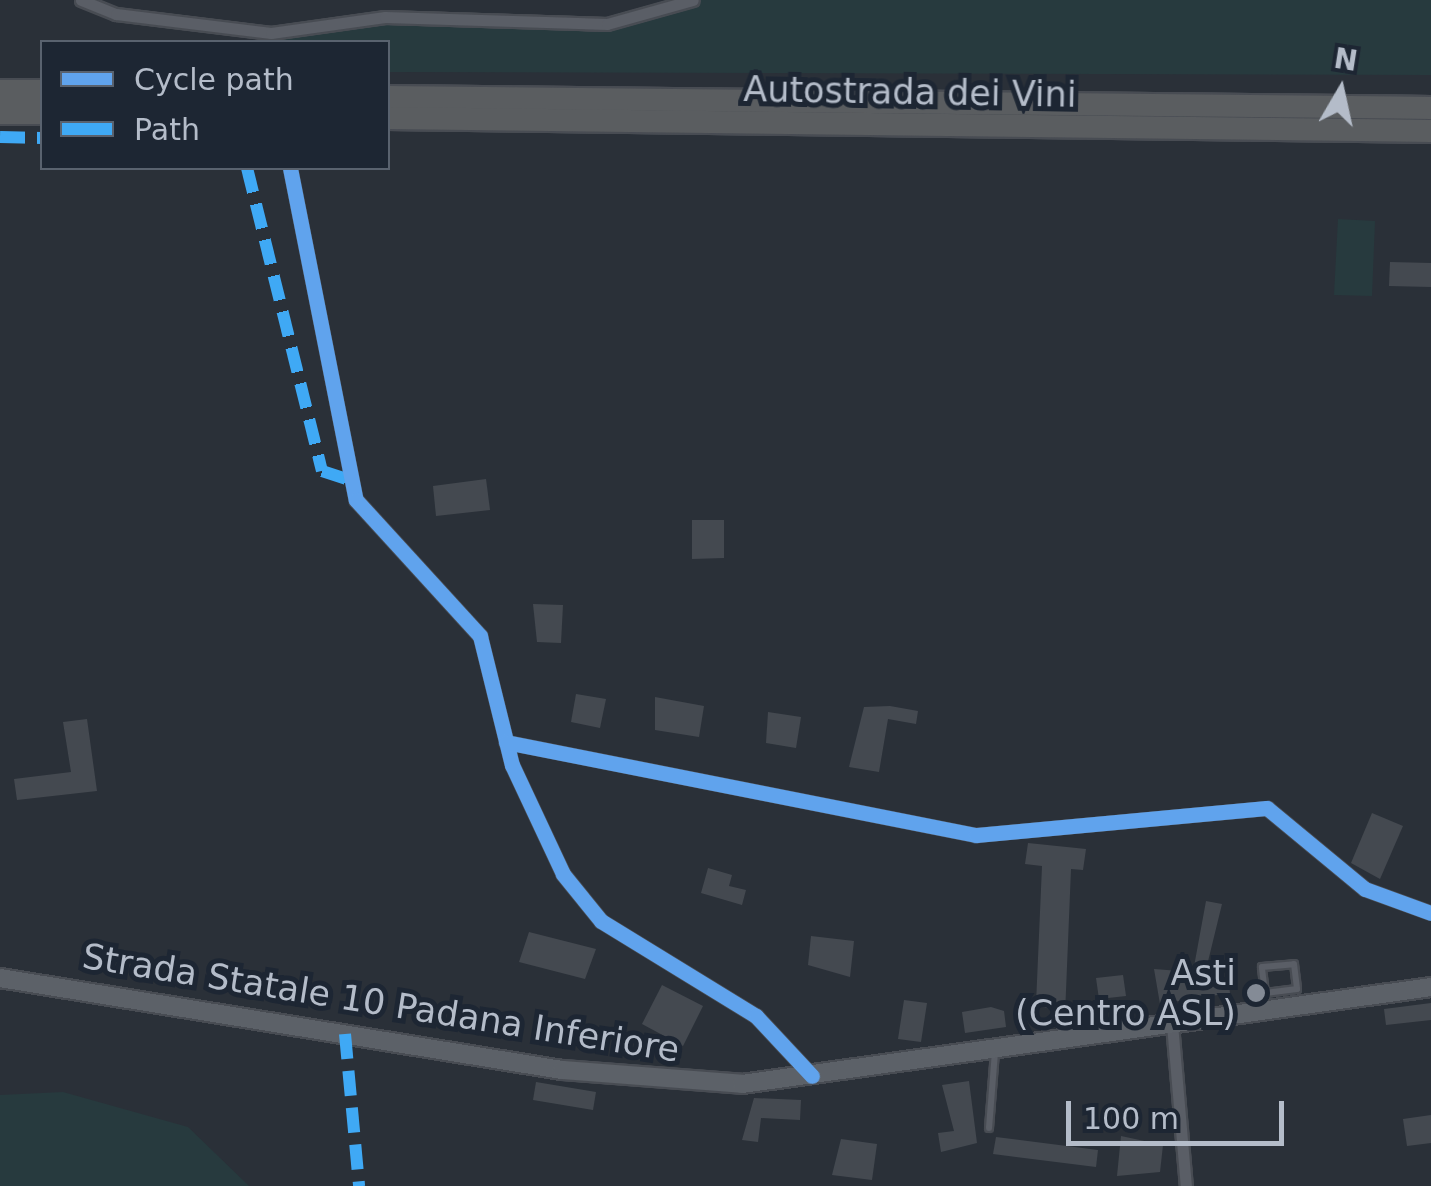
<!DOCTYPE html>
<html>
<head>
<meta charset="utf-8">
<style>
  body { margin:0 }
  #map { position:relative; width:1431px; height:1186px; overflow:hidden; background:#2a3038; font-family:"DejaVu Sans",sans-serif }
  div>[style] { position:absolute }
  .green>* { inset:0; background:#273a3e }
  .building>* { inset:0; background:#444950 }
  .roads { filter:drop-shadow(2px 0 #484c53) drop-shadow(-2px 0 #484c53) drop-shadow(0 2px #484c53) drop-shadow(0 -2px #484c53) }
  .service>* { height:6px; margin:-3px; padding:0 3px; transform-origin:3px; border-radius:3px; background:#5a5e66 }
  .minor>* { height:11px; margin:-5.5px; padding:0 5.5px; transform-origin:5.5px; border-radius:5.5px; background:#5a5e66 }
  .primary>* { height:18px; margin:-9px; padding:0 9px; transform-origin:9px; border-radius:9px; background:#5c6168 }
  .motorway>* { height:22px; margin:-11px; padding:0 11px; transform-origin:11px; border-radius:11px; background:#5a5d60 }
  .quiet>* { height:12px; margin-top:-6px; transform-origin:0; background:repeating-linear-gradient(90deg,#3fa9f5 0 25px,transparent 0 37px) }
  .cycleway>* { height:15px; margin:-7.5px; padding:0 7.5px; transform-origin:7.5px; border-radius:7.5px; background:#60a3ed }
  .dots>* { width:28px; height:28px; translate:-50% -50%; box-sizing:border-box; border:5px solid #1d2633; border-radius:50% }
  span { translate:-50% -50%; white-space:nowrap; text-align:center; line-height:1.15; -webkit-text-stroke:10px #1d2633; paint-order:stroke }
  .street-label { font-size:35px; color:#b4bcc9 }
  .poi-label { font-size:35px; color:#b4bcc9 }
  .right { translate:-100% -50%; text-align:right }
  .legend { position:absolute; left:40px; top:40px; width:350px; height:130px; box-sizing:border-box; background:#1d2633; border:2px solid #59626f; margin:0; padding:12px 18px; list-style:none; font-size:30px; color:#b4bcc9 }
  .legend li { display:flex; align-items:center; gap:20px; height:50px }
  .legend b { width:50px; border:2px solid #59626f }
  .north { position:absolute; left:1291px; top:40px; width:100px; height:100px; -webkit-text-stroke:8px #1d2633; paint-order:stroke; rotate:9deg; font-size:28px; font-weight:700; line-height:40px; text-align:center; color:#b4bcc9 }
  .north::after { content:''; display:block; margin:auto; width:35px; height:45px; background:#b4bcc9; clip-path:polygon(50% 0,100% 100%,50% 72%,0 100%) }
  .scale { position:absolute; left:1066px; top:1101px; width:218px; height:45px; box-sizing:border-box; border:5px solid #b4bcc9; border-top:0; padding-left:12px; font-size:30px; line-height:35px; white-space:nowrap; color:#b4bcc9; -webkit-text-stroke:8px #1d2633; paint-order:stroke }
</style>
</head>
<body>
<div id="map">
  <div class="green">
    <i style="clip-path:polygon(684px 0,1431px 0,1431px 75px,388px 72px,388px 42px,272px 42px,271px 33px,385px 17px,607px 24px)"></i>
    <i style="clip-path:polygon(1338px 219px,1375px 221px,1372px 296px,1334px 295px)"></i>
    <i style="clip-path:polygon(63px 1092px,188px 1127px,249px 1186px,0 1186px,0 1095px)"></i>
  </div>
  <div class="building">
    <i style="clip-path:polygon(1390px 262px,1431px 263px,1431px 287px,1389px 286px)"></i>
    <i style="clip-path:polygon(486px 479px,490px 510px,436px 516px,433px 486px)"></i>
    <i style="clip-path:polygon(692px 520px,724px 520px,724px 558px,692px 559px)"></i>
    <i style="clip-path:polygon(533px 604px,563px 605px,561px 643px,537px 642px)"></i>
    <i style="clip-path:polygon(576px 694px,606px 699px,600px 728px,571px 722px)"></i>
    <i style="clip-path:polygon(655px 697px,704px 706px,699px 737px,655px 730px)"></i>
    <i style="clip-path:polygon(890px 706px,918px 711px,916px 724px,888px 719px,879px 772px,849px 767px,864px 707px)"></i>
    <i style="clip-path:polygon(768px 712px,801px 717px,796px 748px,766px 743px)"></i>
    <i style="clip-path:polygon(87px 719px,97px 791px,17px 800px,14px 779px,71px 772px,63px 722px)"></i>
    <i style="clip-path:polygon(1372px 813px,1403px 826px,1380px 879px,1351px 863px)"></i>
    <i style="clip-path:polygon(1028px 843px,1086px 849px,1083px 870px,1071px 869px,1065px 1015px,1036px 1004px,1042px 866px,1025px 864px)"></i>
    <i style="clip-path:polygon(708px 868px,732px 875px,729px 886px,746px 890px,742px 905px,701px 893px)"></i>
    <i style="clip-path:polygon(1206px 901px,1222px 904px,1203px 982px,1228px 978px,1230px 993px,1160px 1004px,1154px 969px,1193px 972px)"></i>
    <i style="clip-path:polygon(529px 932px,596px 949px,585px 979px,519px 962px)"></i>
    <i style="clip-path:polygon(811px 936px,854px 941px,850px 977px,808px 965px)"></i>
    <i style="clip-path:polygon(1123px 975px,1126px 996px,1099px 999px,1096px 978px)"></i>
    <i style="clip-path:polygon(662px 985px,703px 1006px,683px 1046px,642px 1024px)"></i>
    <i style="clip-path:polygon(904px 1000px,927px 1003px,921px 1042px,898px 1039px)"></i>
    <i style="clip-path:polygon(1431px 1003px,1431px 1020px,1386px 1025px,1384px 1009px)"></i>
    <i style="clip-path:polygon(991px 1007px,1004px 1011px,1006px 1027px,965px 1033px,962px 1012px)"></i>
    <i style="clip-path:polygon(969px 1081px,977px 1143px,941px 1152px,938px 1133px,954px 1131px,942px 1085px)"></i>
    <i style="clip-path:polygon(536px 1082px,596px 1092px,593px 1110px,533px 1100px)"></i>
    <i style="clip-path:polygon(754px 1098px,801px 1100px,800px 1120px,761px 1118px,758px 1142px,742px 1140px)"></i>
    <i style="clip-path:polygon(1431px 1115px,1431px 1143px,1407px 1146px,1403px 1119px)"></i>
    <i style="clip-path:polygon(1121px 1136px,1163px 1145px,1160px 1172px,1117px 1176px)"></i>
    <i style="clip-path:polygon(996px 1137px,1098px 1150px,1096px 1167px,993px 1154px)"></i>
    <i style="clip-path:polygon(841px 1139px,877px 1144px,872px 1180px,832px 1175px)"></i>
  </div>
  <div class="roads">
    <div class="service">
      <i style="left:1294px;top:964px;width:25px;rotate:83deg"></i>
      <i style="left:1297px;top:989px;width:32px;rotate:173deg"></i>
      <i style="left:1265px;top:993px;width:26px;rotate:-97deg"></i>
      <i style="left:1262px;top:967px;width:32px;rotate:-5deg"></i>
      <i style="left:989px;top:1128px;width:77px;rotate:-85.5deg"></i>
    </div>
    <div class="minor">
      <i style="left:81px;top:0;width:38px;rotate:22deg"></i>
      <i style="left:116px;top:14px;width:156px;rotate:7deg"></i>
      <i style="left:271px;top:33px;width:115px;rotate:-8deg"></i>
      <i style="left:385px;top:17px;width:222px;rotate:1.8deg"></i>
      <i style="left:607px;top:24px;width:89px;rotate:-15.6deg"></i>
      <i style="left:290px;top:168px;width:338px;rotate:78.8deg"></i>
      <i style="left:356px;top:500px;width:184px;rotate:47.6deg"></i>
      <i style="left:480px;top:636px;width:133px;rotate:76.1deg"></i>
      <i style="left:512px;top:765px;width:120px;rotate:64.9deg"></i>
      <i style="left:563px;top:874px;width:60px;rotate:51deg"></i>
      <i style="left:601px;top:921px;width:182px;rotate:31.5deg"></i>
      <i style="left:756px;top:1016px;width:82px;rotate:47deg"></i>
      <i style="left:506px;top:742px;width:479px;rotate:11.2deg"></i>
      <i style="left:976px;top:835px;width:292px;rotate:-5.3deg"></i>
      <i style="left:1267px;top:808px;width:127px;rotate:39.6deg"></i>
      <i style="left:1365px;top:889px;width:70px;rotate:20deg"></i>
      <i style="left:1172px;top:1024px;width:163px;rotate:85.1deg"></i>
    </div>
    <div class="primary">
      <i style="left:0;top:978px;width:569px;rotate:9.3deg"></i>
      <i style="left:562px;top:1070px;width:181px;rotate:4.4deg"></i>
      <i style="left:742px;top:1084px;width:696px;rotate:-8.01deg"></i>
    </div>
    <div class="motorway">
      <i style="left:0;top:91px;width:42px"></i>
      <i style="left:388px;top:97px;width:1043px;rotate:0.6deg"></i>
      <i style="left:0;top:113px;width:42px"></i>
      <i style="left:388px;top:118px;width:1043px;rotate:0.71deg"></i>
    </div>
  </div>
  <div class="quiet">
    <i style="left:0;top:137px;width:42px;rotate:1.4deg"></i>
    <i style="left:247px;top:168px;width:312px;rotate:76.1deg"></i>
    <i style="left:322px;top:471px;width:29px;rotate:18deg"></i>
    <i style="left:345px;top:1034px;width:153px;rotate:84.7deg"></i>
  </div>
  <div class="cycleway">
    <i style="left:290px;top:168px;width:338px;rotate:78.8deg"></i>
    <i style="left:356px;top:500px;width:184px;rotate:47.6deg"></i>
    <i style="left:480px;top:636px;width:133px;rotate:76.1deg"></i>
    <i style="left:512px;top:765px;width:120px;rotate:64.9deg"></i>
    <i style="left:563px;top:874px;width:60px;rotate:51deg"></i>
    <i style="left:601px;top:921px;width:182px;rotate:31.5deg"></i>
    <i style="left:756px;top:1016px;width:82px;rotate:47deg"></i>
    <i style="left:506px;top:742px;width:479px;rotate:11.2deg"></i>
    <i style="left:976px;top:835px;width:292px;rotate:-5.3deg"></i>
    <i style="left:1267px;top:808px;width:127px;rotate:39.6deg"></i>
    <i style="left:1365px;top:889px;width:70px;rotate:20deg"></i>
  </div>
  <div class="dots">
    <i style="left:1256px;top:993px;background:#848b96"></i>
  </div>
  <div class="street-label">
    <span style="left:910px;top:92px;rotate:1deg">Autostrada dei Vini</span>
    <span style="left:381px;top:1003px;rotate:9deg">Strada Statale 10 Padana Inferiore</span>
  </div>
  <div class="poi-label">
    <span class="right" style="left:1236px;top:993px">Asti<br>(Centro ASL)</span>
  </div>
  <ul class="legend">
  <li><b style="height:12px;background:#60a3ed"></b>Cycle path</li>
  <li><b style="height:12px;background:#3fa9f5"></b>Path</li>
  </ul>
  <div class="north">N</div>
  <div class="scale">100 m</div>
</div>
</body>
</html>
